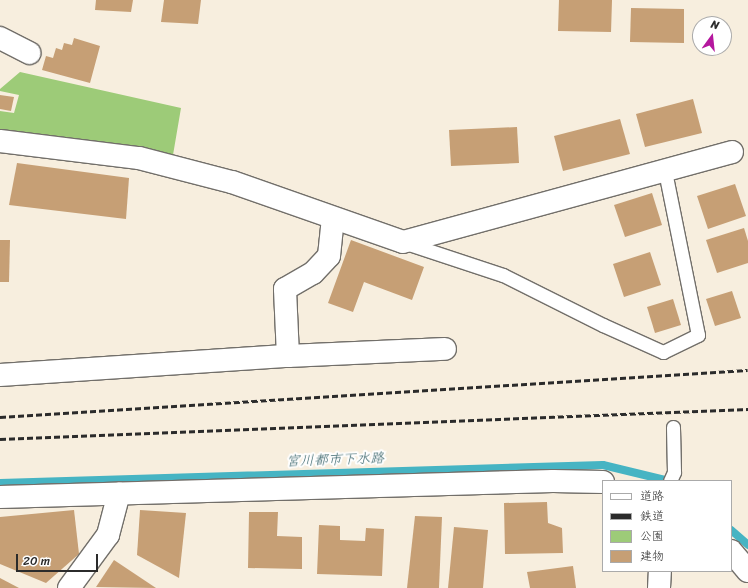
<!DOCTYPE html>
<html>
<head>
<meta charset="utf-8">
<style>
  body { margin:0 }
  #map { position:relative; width:748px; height:588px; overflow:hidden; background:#f7eede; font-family:Sriracha,"Klee One",sans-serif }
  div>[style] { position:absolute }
  .green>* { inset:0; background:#9dcb78 }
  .stream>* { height:8px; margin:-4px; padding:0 4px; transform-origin:4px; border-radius:4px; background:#46b4c3 }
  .building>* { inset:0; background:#c69f75 }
  .roads { filter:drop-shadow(1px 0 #726f6a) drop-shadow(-1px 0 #726f6a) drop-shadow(0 1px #726f6a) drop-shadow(0 -1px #726f6a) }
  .service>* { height:13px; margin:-6.5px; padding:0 6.5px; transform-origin:6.5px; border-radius:6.5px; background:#fff }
  .minor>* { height:22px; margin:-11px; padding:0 11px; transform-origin:11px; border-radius:11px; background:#fff }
  .rail>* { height:3px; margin-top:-1.5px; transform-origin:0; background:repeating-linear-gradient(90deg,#2b2b2b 0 6px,transparent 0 9px) }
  span { translate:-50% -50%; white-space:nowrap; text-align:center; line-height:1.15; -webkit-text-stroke:4px #fff; paint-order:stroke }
  .water-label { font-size:14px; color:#366268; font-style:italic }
  .legend { position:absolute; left:602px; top:480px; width:130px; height:92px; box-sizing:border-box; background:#fff; border:1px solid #aaa; margin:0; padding:5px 7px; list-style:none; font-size:12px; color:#2b2b2b }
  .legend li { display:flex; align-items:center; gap:8px; height:20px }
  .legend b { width:20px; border:1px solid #aaa }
  .north { position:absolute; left:692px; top:16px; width:40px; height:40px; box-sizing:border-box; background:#fff; border:1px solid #aaa; border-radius:50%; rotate:15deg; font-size:11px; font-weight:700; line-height:16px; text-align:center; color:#2b2b2b }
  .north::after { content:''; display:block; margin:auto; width:14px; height:18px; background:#b5179e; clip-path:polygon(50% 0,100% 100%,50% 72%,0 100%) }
  .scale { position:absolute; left:16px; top:554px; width:82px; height:18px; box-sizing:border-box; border:2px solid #2b2b2b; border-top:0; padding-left:5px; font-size:12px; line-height:14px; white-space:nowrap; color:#2b2b2b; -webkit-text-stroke:3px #fff; paint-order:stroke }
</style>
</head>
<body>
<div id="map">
  <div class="green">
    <i style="clip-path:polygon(20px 72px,181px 108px,173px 155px,0 132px,0 111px,14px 113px,19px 95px,0 91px,0 89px)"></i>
  </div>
  <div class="stream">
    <i style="left:0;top:483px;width:603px;rotate:-1.71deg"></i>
    <i style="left:603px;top:465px;width:68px;rotate:13.6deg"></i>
    <i style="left:731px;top:530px;width:23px;rotate:41deg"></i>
  </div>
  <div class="building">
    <i style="clip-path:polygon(96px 0,133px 0,131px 12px,95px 10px)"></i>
    <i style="clip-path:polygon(164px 0,201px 0,198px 24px,161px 22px)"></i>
    <i style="clip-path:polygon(559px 0,612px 0,611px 32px,558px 31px)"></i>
    <i style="clip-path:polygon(631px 8px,684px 9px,684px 43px,630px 42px)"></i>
    <i style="clip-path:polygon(74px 38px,100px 46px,90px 83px,42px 70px,46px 56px,53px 58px,56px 48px,62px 50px,64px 43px,72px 45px)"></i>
    <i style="clip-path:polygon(0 95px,14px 97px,11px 111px,0 109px)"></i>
    <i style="clip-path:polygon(693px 99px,702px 133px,645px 147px,636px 114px)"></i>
    <i style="clip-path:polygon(620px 119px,630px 154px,563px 171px,554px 136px)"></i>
    <i style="clip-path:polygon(517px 127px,519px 163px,451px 166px,449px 130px)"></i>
    <i style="clip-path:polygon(17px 163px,129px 178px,126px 219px,9px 205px)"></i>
    <i style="clip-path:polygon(735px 184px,746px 216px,708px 229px,697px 196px)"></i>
    <i style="clip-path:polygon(652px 193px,662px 225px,625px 237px,614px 205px)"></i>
    <i style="clip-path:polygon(744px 228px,748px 241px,748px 263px,717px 273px,706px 240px)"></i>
    <i style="clip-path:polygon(0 240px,10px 240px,9px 282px,0 282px)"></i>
    <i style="clip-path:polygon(351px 240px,424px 267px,412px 300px,364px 282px,353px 312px,328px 303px)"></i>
    <i style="clip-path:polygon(650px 252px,661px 285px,624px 297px,613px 264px)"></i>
    <i style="clip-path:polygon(732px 291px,741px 318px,715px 326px,706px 299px)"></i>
    <i style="clip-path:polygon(673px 299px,681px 325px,655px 333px,647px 307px)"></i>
    <i style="clip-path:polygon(547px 502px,548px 523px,562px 528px,563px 553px,505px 554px,504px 503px)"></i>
    <i style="clip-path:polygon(74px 510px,79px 554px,46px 583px,0 564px,0 517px)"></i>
    <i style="clip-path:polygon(140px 510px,186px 513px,179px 578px,137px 555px)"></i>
    <i style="clip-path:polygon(249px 512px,278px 512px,277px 536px,302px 537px,302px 569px,248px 568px)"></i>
    <i style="clip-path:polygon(415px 516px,442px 517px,439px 588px,407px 588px)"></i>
    <i style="clip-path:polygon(319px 525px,340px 526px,340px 540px,365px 541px,366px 528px,384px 529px,382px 576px,317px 574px)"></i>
    <i style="clip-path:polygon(454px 527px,488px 530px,483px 588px,448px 588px)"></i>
    <i style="clip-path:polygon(114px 560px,156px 588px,96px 587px)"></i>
    <i style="clip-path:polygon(573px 566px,576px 588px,530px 588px,527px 572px)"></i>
    <i style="clip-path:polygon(0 578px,19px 588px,0 588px)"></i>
  </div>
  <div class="roads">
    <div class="service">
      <i style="left:406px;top:243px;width:102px;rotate:18.3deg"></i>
      <i style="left:503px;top:275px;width:112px;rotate:26.6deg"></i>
      <i style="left:603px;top:325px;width:66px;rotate:24.2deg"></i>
      <i style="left:663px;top:352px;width:39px;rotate:-26deg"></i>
      <i style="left:698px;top:335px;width:167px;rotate:-101.4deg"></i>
      <i style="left:670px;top:481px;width:10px;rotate:-66deg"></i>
      <i style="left:674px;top:472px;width:45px;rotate:-91.3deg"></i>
    </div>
    <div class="minor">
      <i style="left:0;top:38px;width:33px;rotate:27deg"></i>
      <i style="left:0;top:141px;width:140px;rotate:7deg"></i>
      <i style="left:139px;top:158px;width:96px;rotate:14.5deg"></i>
      <i style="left:232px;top:182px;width:181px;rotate:19.3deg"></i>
      <i style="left:403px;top:242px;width:341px;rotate:-15.3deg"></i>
      <i style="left:288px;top:356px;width:67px;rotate:-92.6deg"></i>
      <i style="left:285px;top:289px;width:32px;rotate:-30deg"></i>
      <i style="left:313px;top:273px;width:23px;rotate:-47deg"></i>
      <i style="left:329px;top:256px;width:38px;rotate:-84deg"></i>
      <i style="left:0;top:375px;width:289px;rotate:-3.8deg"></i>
      <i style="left:288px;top:356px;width:157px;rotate:-2.6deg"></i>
      <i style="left:0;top:497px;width:553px;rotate:-1.66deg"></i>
      <i style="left:553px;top:481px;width:50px;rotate:1.1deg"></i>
      <i style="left:731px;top:551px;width:26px;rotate:50deg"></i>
      <i style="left:69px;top:588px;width:66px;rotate:-53.7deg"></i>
      <i style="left:108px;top:535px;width:43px;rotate:-75.3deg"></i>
      <i style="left:659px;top:588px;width:17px;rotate:-87deg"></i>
    </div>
  </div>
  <div class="rail">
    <i style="left:0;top:417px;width:749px;rotate:-3.6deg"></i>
    <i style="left:0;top:439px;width:749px;rotate:-2.3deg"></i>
  </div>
  <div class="water-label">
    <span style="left:335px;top:460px;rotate:-2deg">宮川都市下水路</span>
  </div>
  <ul class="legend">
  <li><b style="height:5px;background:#fff"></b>道路</li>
  <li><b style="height:5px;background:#2b2b2b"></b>鉄道</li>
  <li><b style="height:11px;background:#9dcb78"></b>公園</li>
  <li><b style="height:11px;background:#c69f75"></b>建物</li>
  </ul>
  <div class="north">N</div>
  <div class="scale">20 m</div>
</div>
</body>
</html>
